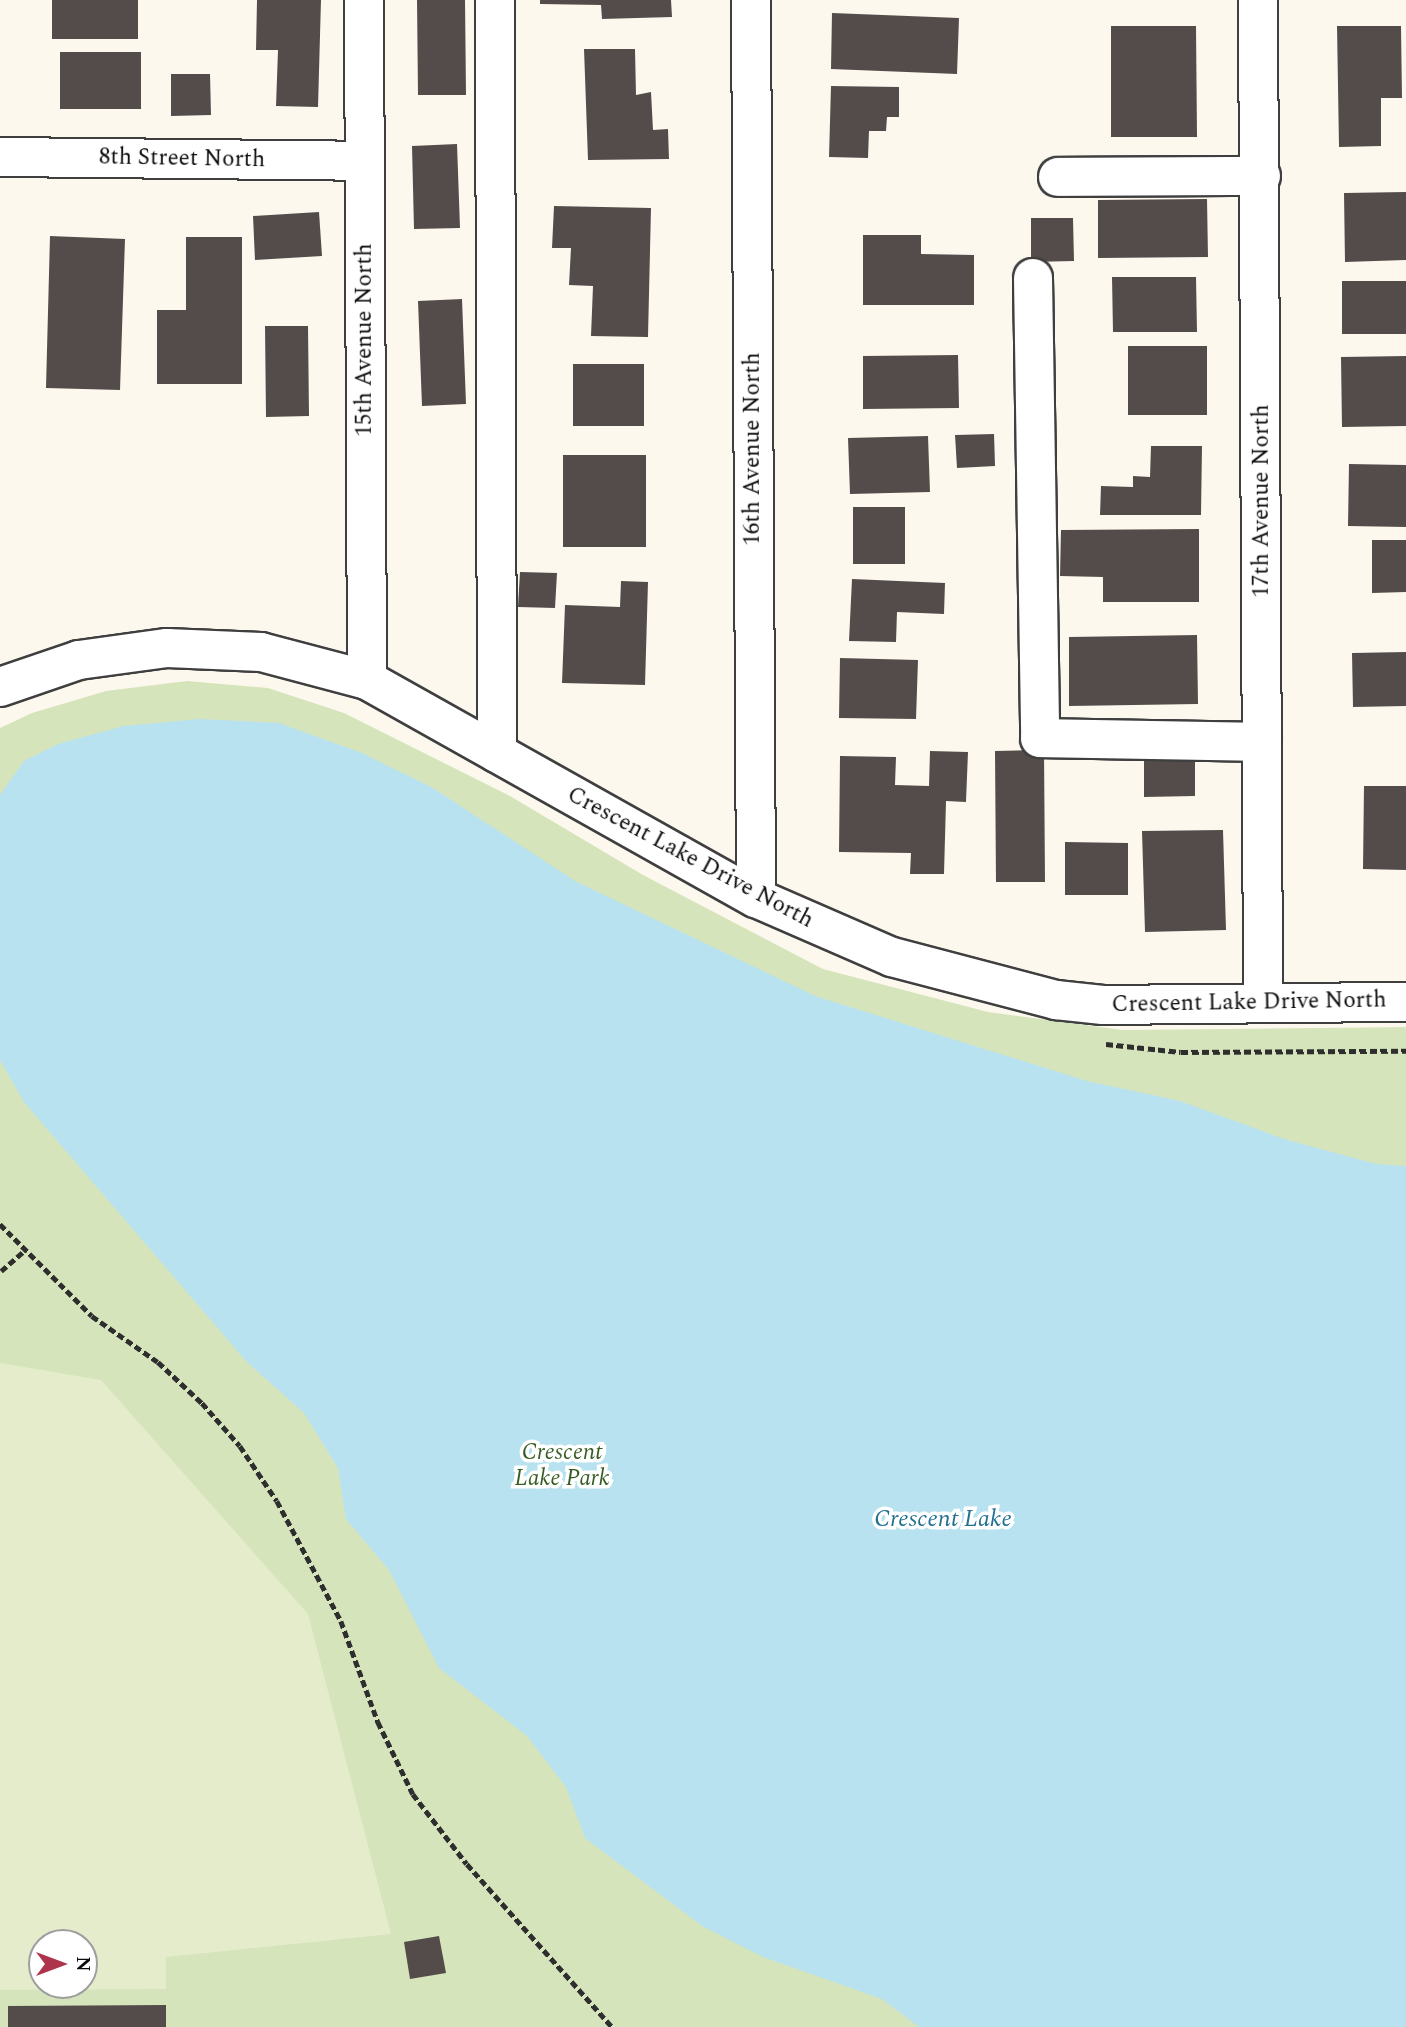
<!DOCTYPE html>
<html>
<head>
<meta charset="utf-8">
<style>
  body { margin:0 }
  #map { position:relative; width:1406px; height:2027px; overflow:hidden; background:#fdf8ee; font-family:Spectral,serif }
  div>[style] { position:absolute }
  .green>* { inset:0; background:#d6e4bb }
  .pitch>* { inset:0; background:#e5eccc }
  .water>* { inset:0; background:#b8e2ef }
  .building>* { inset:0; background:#544c4a }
  .path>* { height:4.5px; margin-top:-2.25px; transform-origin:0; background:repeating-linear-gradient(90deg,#2e2e2e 0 7px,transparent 0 10.5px) }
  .roads { filter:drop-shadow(2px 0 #3f3f3f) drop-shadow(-2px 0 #3f3f3f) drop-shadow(0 2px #3f3f3f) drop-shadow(0 -2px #3f3f3f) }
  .minor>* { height:38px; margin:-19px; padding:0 19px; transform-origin:19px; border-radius:19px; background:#fff }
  span { translate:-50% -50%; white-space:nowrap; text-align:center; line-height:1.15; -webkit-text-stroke:7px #fff; paint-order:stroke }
  .street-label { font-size:23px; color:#0c0c0c }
  .park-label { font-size:23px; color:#385d24; font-style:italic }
  .water-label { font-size:24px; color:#237090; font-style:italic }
  .north { position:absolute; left:28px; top:1929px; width:70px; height:70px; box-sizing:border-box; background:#fff; border:2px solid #9e9e9e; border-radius:50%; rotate:90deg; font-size:19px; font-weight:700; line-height:28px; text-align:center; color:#0c0c0c }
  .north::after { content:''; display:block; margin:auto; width:24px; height:32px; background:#ad344b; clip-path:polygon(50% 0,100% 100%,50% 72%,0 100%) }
</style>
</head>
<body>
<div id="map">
  <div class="green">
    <i style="clip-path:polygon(evenodd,187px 681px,268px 688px,344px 713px,510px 796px,643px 875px,823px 969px,988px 1012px,1123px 1030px,1406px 1027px,1406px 2027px,0 2027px,0 728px,32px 713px,106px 691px,187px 681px,42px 1943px,84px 1943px,84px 1985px,42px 1985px,42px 1943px)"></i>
  </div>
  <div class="pitch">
    <i style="clip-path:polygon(evenodd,0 1363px,101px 1380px,308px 1614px,391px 1934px,166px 1957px,166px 1989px,0 1990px,0 1363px,42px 1943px,84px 1943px,84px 1985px,42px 1985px,42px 1943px)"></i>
  </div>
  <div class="water">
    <i style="clip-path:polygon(199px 719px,279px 723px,362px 753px,433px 788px,575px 881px,815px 996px,1087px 1081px,1180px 1101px,1284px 1139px,1376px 1164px,1406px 1166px,1406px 2027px,919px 2027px,882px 1999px,763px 1957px,702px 1926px,585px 1838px,566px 1787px,527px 1736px,439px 1668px,389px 1570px,346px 1519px,338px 1468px,304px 1413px,246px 1361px,24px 1102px,0 1060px,0 795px,24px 761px,58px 744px,124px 726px)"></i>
  </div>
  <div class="building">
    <i style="clip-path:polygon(52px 0,138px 0,138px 39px,52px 39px)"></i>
    <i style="clip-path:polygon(257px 0,321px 0,318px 107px,276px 106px,278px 50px,256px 50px)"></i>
    <i style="clip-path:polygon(417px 0,465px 0,466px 95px,418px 95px)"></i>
    <i style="clip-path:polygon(540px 0,671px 0,672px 17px,602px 19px,601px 5px,540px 4px)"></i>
    <i style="clip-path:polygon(832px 13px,959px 18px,957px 74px,831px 69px)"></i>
    <i style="clip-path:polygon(1111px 26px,1196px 26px,1197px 137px,1111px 137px)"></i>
    <i style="clip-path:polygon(1337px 26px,1401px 26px,1402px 98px,1381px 98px,1381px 146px,1339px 147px)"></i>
    <i style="clip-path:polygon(584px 49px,635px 49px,636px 95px,651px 92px,653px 130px,668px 129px,669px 159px,588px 160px)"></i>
    <i style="clip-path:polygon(60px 52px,141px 52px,141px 109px,60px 109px)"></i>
    <i style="clip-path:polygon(171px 74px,210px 74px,211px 115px,171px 116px)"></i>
    <i style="clip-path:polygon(831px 86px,899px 87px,899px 117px,887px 117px,886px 131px,869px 131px,868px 158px,829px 157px)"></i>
    <i style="clip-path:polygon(457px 144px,460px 228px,414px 229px,412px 146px)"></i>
    <i style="clip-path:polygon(1406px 192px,1406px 260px,1345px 262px,1344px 193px)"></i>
    <i style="clip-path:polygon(1207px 199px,1208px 257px,1098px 258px,1098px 200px)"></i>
    <i style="clip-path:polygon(554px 206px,651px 208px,648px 337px,591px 336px,593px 286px,569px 285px,571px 248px,552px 248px)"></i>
    <i style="clip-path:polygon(319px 212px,322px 256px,255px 260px,253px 216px)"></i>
    <i style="clip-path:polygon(1031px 218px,1073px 218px,1074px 261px,1031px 262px)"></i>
    <i style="clip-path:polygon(863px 235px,921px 235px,921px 254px,974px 255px,974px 305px,863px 305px)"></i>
    <i style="clip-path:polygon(50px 236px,125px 239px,120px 390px,46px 388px)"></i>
    <i style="clip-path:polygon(186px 237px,242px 237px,242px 384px,157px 384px,157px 310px,186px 310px)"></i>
    <i style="clip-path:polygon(1112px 277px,1196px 277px,1197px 332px,1113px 332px)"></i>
    <i style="clip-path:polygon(1342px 281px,1406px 281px,1406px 334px,1342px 334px)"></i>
    <i style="clip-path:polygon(462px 299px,466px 404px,422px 406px,418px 301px)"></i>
    <i style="clip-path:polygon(265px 326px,308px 326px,309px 416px,266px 417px)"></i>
    <i style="clip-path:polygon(1128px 346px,1207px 346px,1207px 415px,1128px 415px)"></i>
    <i style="clip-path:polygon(958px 355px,959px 408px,863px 409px,863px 356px)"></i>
    <i style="clip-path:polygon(1406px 356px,1406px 426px,1342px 427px,1341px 357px)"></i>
    <i style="clip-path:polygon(573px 364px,644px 364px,644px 426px,573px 426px)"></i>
    <i style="clip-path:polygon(994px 434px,995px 466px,957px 468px,955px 435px)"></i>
    <i style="clip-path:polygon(928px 436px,930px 492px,850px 494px,848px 438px)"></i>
    <i style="clip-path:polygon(1151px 446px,1202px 446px,1201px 515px,1100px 515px,1101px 486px,1133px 487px,1133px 476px,1150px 477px)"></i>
    <i style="clip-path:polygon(563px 455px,646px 455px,646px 547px,563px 547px)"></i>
    <i style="clip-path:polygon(1349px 464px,1406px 465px,1406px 527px,1348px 526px)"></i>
    <i style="clip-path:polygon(853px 507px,905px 507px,905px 564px,853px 564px)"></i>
    <i style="clip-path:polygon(1199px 529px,1199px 602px,1103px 602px,1103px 577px,1060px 576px,1061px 530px)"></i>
    <i style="clip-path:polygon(1372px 540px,1406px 540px,1406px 592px,1372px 593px)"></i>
    <i style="clip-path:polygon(520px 572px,557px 573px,555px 608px,518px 607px)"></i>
    <i style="clip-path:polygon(852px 579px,945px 583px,944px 614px,897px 612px,896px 642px,849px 641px)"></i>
    <i style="clip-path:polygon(621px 581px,648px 582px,645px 685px,562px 683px,565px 605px,620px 607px)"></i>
    <i style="clip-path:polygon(1197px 635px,1198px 704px,1069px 706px,1069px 637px)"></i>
    <i style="clip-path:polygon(1406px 652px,1406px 706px,1353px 707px,1352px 653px)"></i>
    <i style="clip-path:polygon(840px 658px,918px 660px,916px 719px,839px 718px)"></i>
    <i style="clip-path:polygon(1044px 750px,1045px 882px,996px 882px,995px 751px)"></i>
    <i style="clip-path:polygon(930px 751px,968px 752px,966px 802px,946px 801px,944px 874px,910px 874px,911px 853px,839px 852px,840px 756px,896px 757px,895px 785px,929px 786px)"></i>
    <i style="clip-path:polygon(1144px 754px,1195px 754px,1195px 796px,1144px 797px)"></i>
    <i style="clip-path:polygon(1364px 786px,1406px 786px,1406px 870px,1363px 869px)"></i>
    <i style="clip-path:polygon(1223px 830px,1226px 930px,1145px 932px,1142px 831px)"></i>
    <i style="clip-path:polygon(1065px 842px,1128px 843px,1128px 895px,1065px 895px)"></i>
    <i style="clip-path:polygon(439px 1936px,446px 1973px,410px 1979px,404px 1942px)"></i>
    <i style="clip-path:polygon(166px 2005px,166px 2027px,8px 2027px,8px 2006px)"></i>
  </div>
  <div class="path">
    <i style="left:1106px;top:1044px;width:75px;rotate:6.1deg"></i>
    <i style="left:1181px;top:1052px;width:225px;rotate:-0.3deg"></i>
    <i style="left:0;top:1224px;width:130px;rotate:45deg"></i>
    <i style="left:92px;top:1316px;width:80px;rotate:34.9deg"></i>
    <i style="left:158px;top:1362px;width:60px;rotate:43deg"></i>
    <i style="left:202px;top:1403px;width:57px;rotate:48.5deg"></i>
    <i style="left:240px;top:1446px;width:66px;rotate:56.1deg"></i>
    <i style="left:277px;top:1501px;width:136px;rotate:61.9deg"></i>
    <i style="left:341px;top:1621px;width:108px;rotate:69.9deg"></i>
    <i style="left:378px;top:1722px;width:80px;rotate:64.1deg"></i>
    <i style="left:413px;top:1794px;width:88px;rotate:52.4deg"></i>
    <i style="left:467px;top:1864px;width:218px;rotate:48.3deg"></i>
    <i style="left:1px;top:1271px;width:32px;rotate:-41deg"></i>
  </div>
  <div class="roads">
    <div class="minor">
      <i style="left:364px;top:0;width:680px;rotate:89.75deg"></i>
      <i style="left:495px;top:0;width:753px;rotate:89.85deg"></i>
      <i style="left:751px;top:0;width:898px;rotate:89.68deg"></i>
      <i style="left:1258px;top:0;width:1003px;rotate:89.71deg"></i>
      <i style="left:0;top:157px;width:365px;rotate:0.6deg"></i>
      <i style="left:1058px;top:177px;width:203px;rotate:-0.3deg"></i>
      <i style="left:1033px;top:278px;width:460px;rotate:89.1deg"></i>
      <i style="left:1040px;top:738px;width:222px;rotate:1deg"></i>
      <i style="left:0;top:687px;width:83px;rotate:-18.9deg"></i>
      <i style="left:79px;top:660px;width:89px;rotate:-7.8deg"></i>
      <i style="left:167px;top:648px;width:94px;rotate:2.4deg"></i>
      <i style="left:261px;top:652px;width:110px;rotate:14.8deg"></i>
      <i style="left:367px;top:680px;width:446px;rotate:29.3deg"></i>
      <i style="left:756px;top:898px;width:148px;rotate:23.5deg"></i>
      <i style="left:892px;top:957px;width:170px;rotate:14.7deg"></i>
      <i style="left:1056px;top:1000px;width:47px;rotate:6.1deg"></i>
      <i style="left:1103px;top:1005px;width:303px;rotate:-0.6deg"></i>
    </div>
  </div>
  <div class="street-label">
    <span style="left:182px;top:159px;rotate:1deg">8th Street North</span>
    <span style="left:365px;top:340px;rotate:-90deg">15th Avenue North</span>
    <span style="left:753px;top:449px;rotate:-90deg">16th Avenue North</span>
    <span style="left:1262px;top:501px;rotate:-90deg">17th Avenue North</span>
    <span style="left:690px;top:858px;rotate:28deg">Crescent Lake Drive North</span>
    <span style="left:1249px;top:1003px;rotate:-1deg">Crescent Lake Drive North</span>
  </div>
  <div class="park-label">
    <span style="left:562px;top:1466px">Crescent<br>Lake Park</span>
  </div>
  <div class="water-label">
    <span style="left:943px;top:1520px">Crescent Lake</span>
  </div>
  <div class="north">N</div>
</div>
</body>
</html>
